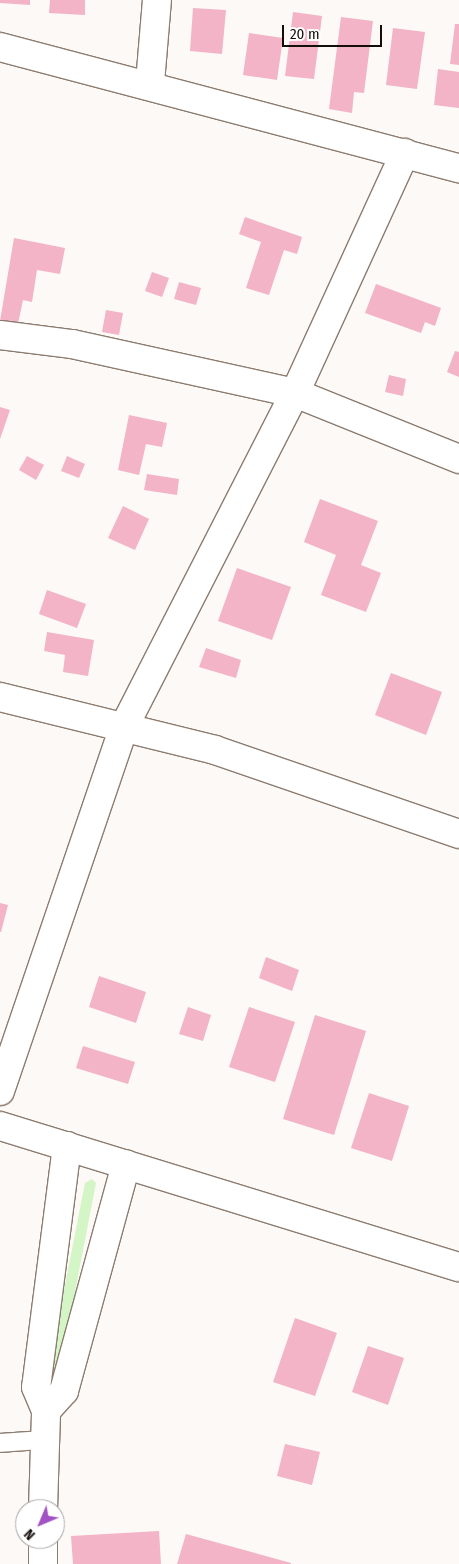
<!DOCTYPE html>
<html>
<head>
<meta charset="utf-8">
<style>
  body { margin:0 }
  #map { position:relative; width:459px; height:1564px; overflow:hidden; background:#fdf9f6; font-family:"Fira Sans Condensed",sans-serif }
  div>[style] { position:absolute }
  .green>* { inset:0; background:#d4f5c5 }
  .building>* { inset:0; background:#f2b4c6 }
  .roads { filter:drop-shadow(1px 0 #8c7c70) drop-shadow(-1px 0 #8c7c70) drop-shadow(0 1px #8c7c70) drop-shadow(0 -1px #8c7c70) }
  .service>* { height:18px; margin:-9px; padding:0 9px; transform-origin:9px; border-radius:9px; background:#fff }
  .minor>* { height:28px; margin:-14px; padding:0 14px; transform-origin:14px; border-radius:14px; background:#fff }
  span { translate:-50% -50%; white-space:nowrap; text-align:center; line-height:1.15; -webkit-text-stroke:4.5px #fff; paint-order:stroke }
  .north { position:absolute; left:15px; top:1499px; width:50px; height:50px; box-sizing:border-box; background:#fff; border:1px solid #a19f9d; border-radius:50%; rotate:225deg; font-size:14px; font-weight:700; line-height:20px; text-align:center; color:#140e0a }
  .north::after { content:''; display:block; margin:auto; width:18px; height:22px; background:#a252c2; clip-path:polygon(50% 0,100% 100%,50% 72%,0 100%) }
  .scale { position:absolute; left:282px; top:25px; width:100px; height:22px; box-sizing:border-box; border:2px solid #140e0a; border-top:0; padding-left:6px; font-size:15px; line-height:18px; white-space:nowrap; color:#140e0a; -webkit-text-stroke:4px #fff; paint-order:stroke }
</style>
</head>
<body>
<div id="map">
  <div class="green">
    <i style="clip-path:polygon(92px 1179px,96px 1183px,56px 1390px,45px 1387px,85px 1183px)"></i>
  </div>
  <div class="building">
    <i style="clip-path:polygon(0 0,30px 0,30px 5px,0 3px)"></i>
    <i style="clip-path:polygon(50px 0,85px 0,85px 15px,49px 13px)"></i>
    <i style="clip-path:polygon(193px 8px,226px 10px,222px 54px,190px 51px)"></i>
    <i style="clip-path:polygon(293px 12px,322px 16px,314px 79px,285px 76px)"></i>
    <i style="clip-path:polygon(341px 17px,373px 21px,364px 93px,354px 92px,352px 113px,329px 109px)"></i>
    <i style="clip-path:polygon(455px 24px,459px 24px,459px 65px,450px 64px)"></i>
    <i style="clip-path:polygon(393px 28px,425px 32px,417px 89px,386px 85px)"></i>
    <i style="clip-path:polygon(249px 33px,283px 38px,277px 80px,243px 75px)"></i>
    <i style="clip-path:polygon(438px 69px,459px 72px,459px 108px,434px 105px)"></i>
    <i style="clip-path:polygon(245px 217px,302px 237px,297px 254px,284px 250px,269px 295px,246px 288px,261px 242px,239px 234px)"></i>
    <i style="clip-path:polygon(14px 238px,65px 248px,60px 274px,37px 270px,32px 302px,23px 300px,18px 324px,0 321px)"></i>
    <i style="clip-path:polygon(152px 272px,169px 278px,162px 297px,145px 291px)"></i>
    <i style="clip-path:polygon(179px 282px,201px 288px,196px 305px,174px 299px)"></i>
    <i style="clip-path:polygon(376px 284px,441px 308px,435px 326px,425px 322px,421px 333px,365px 313px)"></i>
    <i style="clip-path:polygon(106px 310px,123px 313px,119px 335px,102px 332px)"></i>
    <i style="clip-path:polygon(455px 351px,459px 352px,459px 377px,447px 372px)"></i>
    <i style="clip-path:polygon(389px 375px,406px 379px,403px 396px,385px 392px)"></i>
    <i style="clip-path:polygon(0 407px,10px 410px,0 439px)"></i>
    <i style="clip-path:polygon(129px 415px,167px 423px,162px 447px,146px 444px,139px 475px,118px 470px)"></i>
    <i style="clip-path:polygon(27px 456px,44px 465px,36px 480px,19px 470px)"></i>
    <i style="clip-path:polygon(67px 456px,85px 464px,79px 478px,61px 471px)"></i>
    <i style="clip-path:polygon(147px 474px,179px 479px,177px 495px,144px 490px)"></i>
    <i style="clip-path:polygon(320px 499px,378px 521px,361px 565px,381px 573px,366px 612px,321px 595px,336px 555px,304px 542px)"></i>
    <i style="clip-path:polygon(123px 506px,149px 519px,135px 550px,108px 538px)"></i>
    <i style="clip-path:polygon(237px 568px,291px 587px,272px 640px,218px 621px)"></i>
    <i style="clip-path:polygon(47px 590px,86px 604px,77px 628px,39px 614px)"></i>
    <i style="clip-path:polygon(47px 632px,94px 640px,88px 676px,63px 672px,65px 655px,44px 651px)"></i>
    <i style="clip-path:polygon(206px 648px,241px 660px,236px 678px,199px 667px)"></i>
    <i style="clip-path:polygon(391px 673px,442px 692px,426px 735px,375px 715px)"></i>
    <i style="clip-path:polygon(0 903px,8px 905px,1px 932px,0 932px)"></i>
    <i style="clip-path:polygon(266px 957px,299px 970px,292px 991px,259px 978px)"></i>
    <i style="clip-path:polygon(99px 976px,146px 992px,136px 1023px,89px 1007px)"></i>
    <i style="clip-path:polygon(188px 1007px,211px 1015px,203px 1041px,179px 1034px)"></i>
    <i style="clip-path:polygon(249px 1007px,295px 1022px,275px 1082px,229px 1067px)"></i>
    <i style="clip-path:polygon(315px 1015px,366px 1031px,334px 1135px,283px 1119px)"></i>
    <i style="clip-path:polygon(83px 1046px,135px 1062px,128px 1084px,76px 1068px)"></i>
    <i style="clip-path:polygon(369px 1093px,409px 1106px,392px 1161px,351px 1148px)"></i>
    <i style="clip-path:polygon(295px 1318px,337px 1333px,315px 1396px,273px 1382px)"></i>
    <i style="clip-path:polygon(368px 1346px,404px 1358px,388px 1405px,352px 1392px)"></i>
    <i style="clip-path:polygon(285px 1444px,320px 1452px,312px 1485px,277px 1476px)"></i>
    <i style="clip-path:polygon(159px 1531px,161px 1564px,73px 1564px,71px 1536px)"></i>
    <i style="clip-path:polygon(186px 1534px,291px 1563px,291px 1564px,177px 1564px)"></i>
  </div>
  <div class="roads">
    <div class="service">
      <i style="left:0;top:1443px;width:42px;rotate:-4.1deg"></i>
    </div>
    <div class="minor">
      <i style="left:0;top:47px;width:475px;rotate:14.8deg"></i>
      <i style="left:150px;top:83px;width:83px;rotate:-85.2deg"></i>
      <i style="left:0;top:335px;width:73px;rotate:7.1deg"></i>
      <i style="left:72px;top:344px;width:228px;rotate:12.4deg"></i>
      <i style="left:295px;top:393px;width:177px;rotate:21.9deg"></i>
      <i style="left:0;top:697px;width:221px;rotate:13.8deg"></i>
      <i style="left:215px;top:750px;width:258px;rotate:19deg"></i>
      <i style="left:0;top:1091px;width:385px;rotate:-71.2deg"></i>
      <i style="left:124px;top:727px;width:375px;rotate:-62.9deg"></i>
      <i style="left:295px;top:393px;width:264px;rotate:-65.4deg"></i>
      <i style="left:0;top:1126px;width:480px;rotate:17.1deg"></i>
      <i style="left:67px;top:1146px;width:243px;rotate:97.3deg"></i>
      <i style="left:36px;top:1387px;width:26px;rotate:67deg"></i>
      <i style="left:46px;top:1411px;width:27px;rotate:-48deg"></i>
      <i style="left:64px;top:1391px;width:235px;rotate:-74.7deg"></i>
      <i style="left:43px;top:1509px;width:98px;rotate:-88.2deg"></i>
      <i style="left:43px;top:1539px;width:25px;rotate:90deg"></i>
    </div>
  </div>
  <div class="north">N</div>
  <div class="scale">20 m</div>
</div>
</body>
</html>
